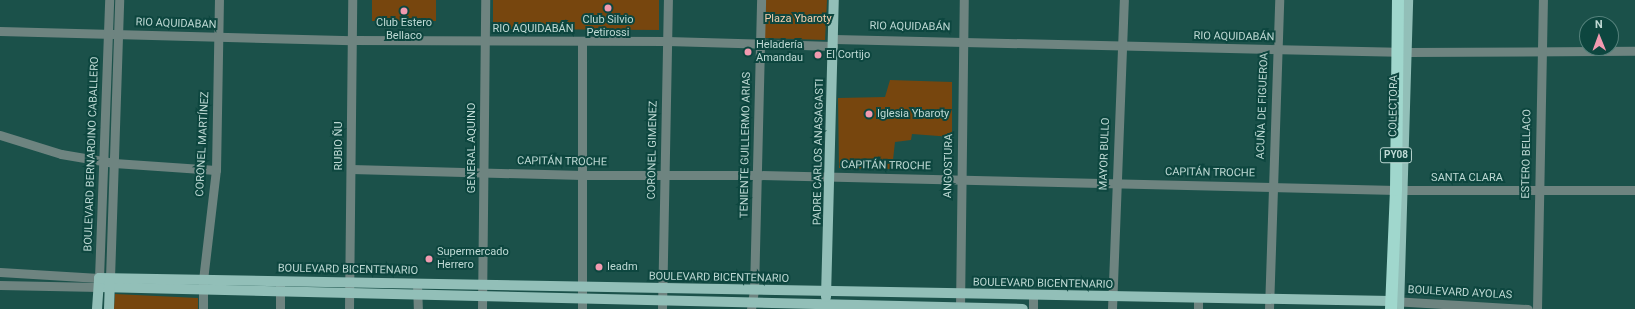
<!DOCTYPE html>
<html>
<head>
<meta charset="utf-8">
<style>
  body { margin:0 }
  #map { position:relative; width:1635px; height:309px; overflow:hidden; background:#1b514a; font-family:Roboto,sans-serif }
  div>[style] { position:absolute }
  .green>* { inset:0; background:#77460e }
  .minor>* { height:9px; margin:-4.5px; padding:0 4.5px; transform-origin:4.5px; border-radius:4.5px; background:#6e8480 }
  .major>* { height:10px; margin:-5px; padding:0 5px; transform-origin:5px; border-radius:5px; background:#92bfb8 }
  .highway>* { height:12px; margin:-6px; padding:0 6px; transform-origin:6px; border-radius:6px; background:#a0d7cd }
  .dots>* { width:11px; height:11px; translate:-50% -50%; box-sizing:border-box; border:2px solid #0d463f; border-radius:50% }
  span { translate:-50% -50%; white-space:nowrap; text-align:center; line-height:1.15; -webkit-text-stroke:4px #0d463f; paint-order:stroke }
  .shield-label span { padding:1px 3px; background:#0d463f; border:1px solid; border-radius:3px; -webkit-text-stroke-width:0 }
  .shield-label { font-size:10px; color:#bed9d4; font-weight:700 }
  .park-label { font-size:11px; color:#f4cead }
  .poi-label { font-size:11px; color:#bed9d4 }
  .left { translate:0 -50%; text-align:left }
  .street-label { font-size:11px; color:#bed9d4 }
  .north { position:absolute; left:1579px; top:16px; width:40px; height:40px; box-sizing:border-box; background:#0d463f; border:1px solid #54817b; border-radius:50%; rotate:359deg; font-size:11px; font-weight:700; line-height:16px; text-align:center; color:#bed9d4 }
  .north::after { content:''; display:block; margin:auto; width:14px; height:18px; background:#f29ab0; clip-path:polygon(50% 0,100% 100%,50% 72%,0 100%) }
</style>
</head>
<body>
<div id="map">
  <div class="green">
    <i style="clip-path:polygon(372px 0,436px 0,436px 21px,372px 21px)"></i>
    <i style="clip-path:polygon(493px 0,659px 0,659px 30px,493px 29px)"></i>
    <i style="clip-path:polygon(766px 0,827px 0,825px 40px,764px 38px)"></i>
    <i style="clip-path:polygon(890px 80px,952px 82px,952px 137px,912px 134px,911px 140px,895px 142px,892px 169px,839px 168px,838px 98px,885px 97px)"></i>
    <i style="clip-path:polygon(115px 294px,198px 298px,198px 309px,114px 309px)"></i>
  </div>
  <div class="minor">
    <i style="left:0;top:31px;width:352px;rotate:1.5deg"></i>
    <i style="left:352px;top:40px;width:315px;rotate:0.2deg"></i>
    <i style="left:667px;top:41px;width:166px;rotate:1.7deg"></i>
    <i style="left:834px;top:39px;width:574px;rotate:1.3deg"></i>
    <i style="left:1408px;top:52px;width:227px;rotate:-0.3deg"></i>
    <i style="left:0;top:135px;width:64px;rotate:17.3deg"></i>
    <i style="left:61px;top:154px;width:54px;rotate:9.6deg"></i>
    <i style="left:114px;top:163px;width:102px;rotate:3.9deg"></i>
    <i style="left:351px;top:169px;width:231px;rotate:1.5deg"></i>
    <i style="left:582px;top:175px;width:175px"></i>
    <i style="left:757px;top:175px;width:639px;rotate:1.34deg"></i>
    <i style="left:1396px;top:190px;width:239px"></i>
    <i style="left:0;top:272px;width:99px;rotate:3.5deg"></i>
    <i style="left:99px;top:278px;width:278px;rotate:-87.9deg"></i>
    <i style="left:110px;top:278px;width:278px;rotate:-88.1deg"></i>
    <i style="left:417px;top:284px;width:25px;rotate:88deg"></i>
    <i style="left:0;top:285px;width:99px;rotate:1.2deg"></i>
    <i style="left:1033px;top:296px;width:13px;rotate:90deg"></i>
    <i style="left:1198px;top:299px;width:10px;rotate:90deg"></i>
    <i style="left:1392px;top:301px;width:136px;rotate:3.4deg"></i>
    <i style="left:203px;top:309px;width:29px;rotate:-90deg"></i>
    <i style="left:203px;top:280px;width:111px;rotate:-83.3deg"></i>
    <i style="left:216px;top:170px;width:170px;rotate:-89deg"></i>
    <i style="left:280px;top:309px;width:25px;rotate:-90deg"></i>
    <i style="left:349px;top:309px;width:309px;rotate:-89.4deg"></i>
    <i style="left:482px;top:309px;width:309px;rotate:-89.4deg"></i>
    <i style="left:582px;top:309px;width:268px;rotate:-90deg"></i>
    <i style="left:662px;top:309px;width:309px;rotate:-88.9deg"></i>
    <i style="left:751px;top:309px;width:18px;rotate:-81deg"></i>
    <i style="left:754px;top:291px;width:291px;rotate:-88.6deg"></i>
    <i style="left:960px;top:309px;width:309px;rotate:-89.3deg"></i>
    <i style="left:1112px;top:309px;width:309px;rotate:-87.8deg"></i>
    <i style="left:1269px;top:309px;width:309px;rotate:-88.1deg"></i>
    <i style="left:1537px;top:309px;width:309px;rotate:-88.9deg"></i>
  </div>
  <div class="major">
    <i style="left:99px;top:287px;width:924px;rotate:1.36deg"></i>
    <i style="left:826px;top:297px;width:297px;rotate:-88.5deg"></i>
    <i style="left:97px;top:309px;width:31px;rotate:-86deg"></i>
    <i style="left:99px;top:278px;width:1292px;rotate:1.02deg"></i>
    <i style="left:109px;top:309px;width:28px;rotate:-88deg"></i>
    <i style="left:1399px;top:309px;width:309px;rotate:-88.3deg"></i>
  </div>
  <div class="highway">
    <i style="left:1391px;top:309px;width:119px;rotate:-87.6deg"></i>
    <i style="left:1396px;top:190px;width:190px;rotate:-89.4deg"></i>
  </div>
  <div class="dots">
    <i style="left:608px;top:8px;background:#f29ab0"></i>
    <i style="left:404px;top:11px;background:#f29ab0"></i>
    <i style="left:748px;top:52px;background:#f29ab0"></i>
    <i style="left:818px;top:55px;background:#f29ab0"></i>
    <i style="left:869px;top:114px;background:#f29ab0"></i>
    <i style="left:429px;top:259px;background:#f29ab0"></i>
    <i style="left:599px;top:267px;background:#f29ab0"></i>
  </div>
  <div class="shield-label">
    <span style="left:1396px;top:155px">PY08</span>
  </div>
  <div class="park-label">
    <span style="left:798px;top:19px">Plaza Ybaroty</span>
  </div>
  <div class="poi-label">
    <span style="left:608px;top:27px">Club Silvio<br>Petirossi</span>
    <span style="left:404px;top:30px">Club Estero<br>Bellaco</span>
    <span class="left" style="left:756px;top:52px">Heladería<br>Amandau</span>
    <span class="left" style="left:826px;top:55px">El Cortijo</span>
    <span class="left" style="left:877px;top:114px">Iglesia Ybaroty</span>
    <span class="left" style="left:437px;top:259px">Supermercado<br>Herrero</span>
    <span class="left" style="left:607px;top:267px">Ieadm</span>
  </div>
  <div class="street-label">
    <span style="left:176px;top:24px;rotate:2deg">RIO AQUIDABAN</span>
    <span style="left:910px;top:27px;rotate:1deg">RIO AQUIDABÁN</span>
    <span style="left:533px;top:29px">RIO AQUIDABÁN</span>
    <span style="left:1234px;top:37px;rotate:1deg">RIO AQUIDABÁN</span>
    <span style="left:1263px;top:106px;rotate:-88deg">ACUÑA DE FIGUEROA</span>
    <span style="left:1394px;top:106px;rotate:-89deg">COLECTORA</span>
    <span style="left:203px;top:144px;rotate:-87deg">CORONEL MARTÍNEZ</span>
    <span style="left:746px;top:145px;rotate:-89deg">TENIENTE GUILLERMO ARIAS</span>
    <span style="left:339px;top:146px;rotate:-90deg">RUBIO ÑU</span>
    <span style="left:472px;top:148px;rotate:-90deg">GENERAL AQUINO</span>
    <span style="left:653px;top:150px;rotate:-89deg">CORONEL GIMENEZ</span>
    <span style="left:819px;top:152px;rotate:-89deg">PADRE CARLOS ANASAGASTI</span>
    <span style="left:92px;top:154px;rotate:-88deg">BOULEVARD BERNARDINO CABALLERO</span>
    <span style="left:1105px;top:154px;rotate:-88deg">MAYOR BULLO</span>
    <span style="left:1527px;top:154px;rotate:-89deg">ESTERO BELLACO</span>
    <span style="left:562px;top:162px;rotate:1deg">CAPITÁN TROCHE</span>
    <span style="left:886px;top:166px;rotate:1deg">CAPITÁN TROCHE</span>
    <span style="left:949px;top:166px;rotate:-89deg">ANGOSTURA</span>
    <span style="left:1210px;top:173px;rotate:1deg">CAPITÁN TROCHE</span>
    <span style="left:1467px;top:178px">SANTA CLARA</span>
    <span style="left:348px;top:270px;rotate:1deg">BOULEVARD BICENTENARIO</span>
    <span style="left:719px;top:278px;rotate:1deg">BOULEVARD BICENTENARIO</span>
    <span style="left:1043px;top:284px;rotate:1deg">BOULEVARD BICENTENARIO</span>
    <span style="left:1460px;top:293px;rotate:3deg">BOULEVARD AYOLAS</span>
  </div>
  <div class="north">N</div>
</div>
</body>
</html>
